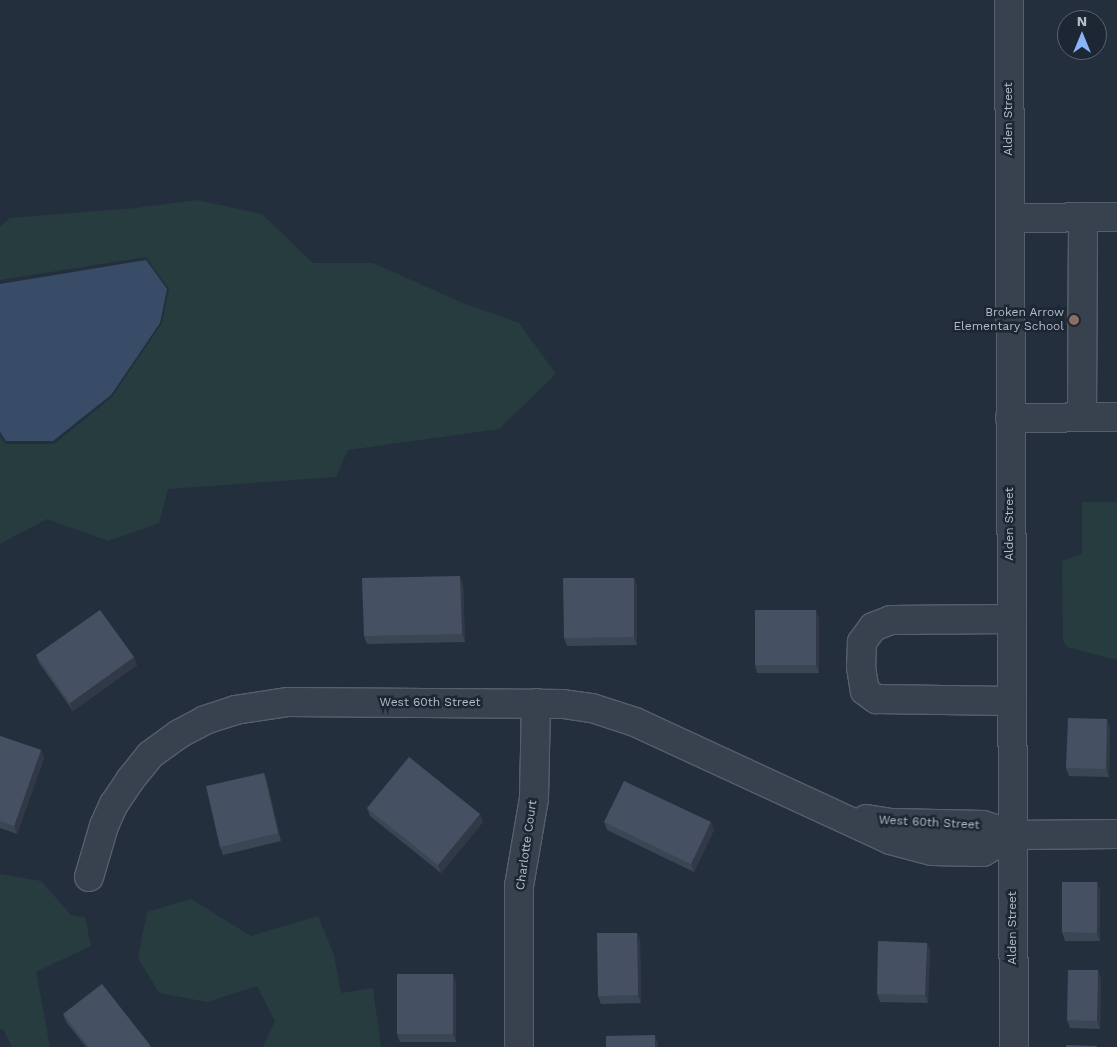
<!DOCTYPE html>
<html>
<head>
<meta charset="utf-8">
<style>
  body { margin:0 }
  #map { position:relative; width:1117px; height:1047px; overflow:hidden; background:#242f3e; font-family:"Work Sans",sans-serif }
  div>[style] { position:absolute }
  .green>* { inset:0; background:#263c3f }
  .water>* { inset:0; background:#394c67 }
  .roads { filter:drop-shadow(1px 0 #565f6c) drop-shadow(-1px 0 #565f6c) drop-shadow(0 1px #565f6c) drop-shadow(0 -1px #565f6c) }
  .minor>* { height:28px; margin:-14px; padding:0 14px; transform-origin:14px; border-radius:14px; background:#38414e }
  .wall>* { inset:0; background:#3b4654 }
  .shaded-wall>* { inset:0; background:#303945 }
  .building>* { inset:0; background:#455162 }
  .dots>* { width:14px; height:14px; translate:-50% -50%; box-sizing:border-box; border:2px solid #1d2633; border-radius:50% }
  span { translate:-50% -50%; white-space:nowrap; text-align:center; line-height:1.15; -webkit-text-stroke:5px #1d2633; paint-order:stroke }
  .street-label { font-size:12px; color:#b4bcc9 }
  .poi-label { font-size:12px; color:#b4bcc9 }
  .right { translate:-100% -50%; text-align:right }
  .north { position:absolute; left:1057px; top:10px; width:50px; height:50px; box-sizing:border-box; background:#1d2633; border:1px solid #59626f; border-radius:50%; rotate:0deg; font-size:14px; font-weight:700; line-height:20px; text-align:center; color:#b4bcc9 }
  .north::after { content:''; display:block; margin:auto; width:18px; height:22px; background:#8ab4f8; clip-path:polygon(50% 0,100% 100%,50% 72%,0 100%) }
</style>
</head>
<body>
<div id="map">
  <div class="green">
    <i style="clip-path:polygon(197px 200px,262px 214px,313px 263px,373px 263px,463px 303px,519px 323px,556px 374px,499px 429px,348px 450px,336px 477px,168px 489px,159px 523px,108px 541px,47px 519px,0 544px,0 436px,6px 444px,54px 444px,112px 397px,162px 323px,169px 289px,146px 257px,0 280px,0 227px,10px 218px,136px 208px)"></i>
    <i style="clip-path:polygon(1082px 502px,1117px 502px,1117px 660px,1067px 647px,1063px 640px,1062px 561px,1082px 554px)"></i>
    <i style="clip-path:polygon(0 874px,41px 881px,71px 915px,85px 917px,91px 946px,36px 972px,50px 1047px,12px 1047px,3px 1029px,0 1029px)"></i>
    <i style="clip-path:polygon(191px 899px,251px 936px,318px 916px,334px 955px,341px 993px,373px 988px,381px 1047px,263px 1047px,275px 1021px,257px 986px,207px 1002px,159px 993px,138px 958px,147px 912px)"></i>
  </div>
  <div class="water">
    <i style="clip-path:polygon(146px 260px,167px 289px,160px 323px,111px 395px,53px 441px,6px 441px,0 432px,0 284px)"></i>
  </div>
  <div class="roads">
    <div class="minor">
      <i style="left:1009px;top:0;width:1047px;rotate:89.73deg"></i>
      <i style="left:1010px;top:218px;width:107px;rotate:-0.5deg"></i>
      <i style="left:1082px;top:417px;width:200px;rotate:-89.7deg"></i>
      <i style="left:1010px;top:418px;width:107px;rotate:-0.5deg"></i>
      <i style="left:1011px;top:619px;width:120px;rotate:179.5deg"></i>
      <i style="left:891px;top:620px;width:19px;rotate:159deg"></i>
      <i style="left:873px;top:627px;width:19px;rotate:126deg"></i>
      <i style="left:862px;top:642px;width:25px;rotate:92deg"></i>
      <i style="left:861px;top:667px;width:24px;rotate:81deg"></i>
      <i style="left:865px;top:691px;width:14px;rotate:36deg"></i>
      <i style="left:876px;top:699px;width:135px;rotate:0.8deg"></i>
      <i style="left:866px;top:819px;width:24px;rotate:9deg"></i>
      <i style="left:890px;top:823px;width:93px;rotate:1.2deg"></i>
      <i style="left:983px;top:825px;width:32px;rotate:18deg"></i>
      <i style="left:1013px;top:835px;width:104px;rotate:-0.6deg"></i>
      <i style="left:89px;top:877px;width:53px;rotate:-73.6deg"></i>
      <i style="left:104px;top:826px;width:24px;rotate:-66deg"></i>
      <i style="left:114px;top:804px;width:29px;rotate:-56deg"></i>
      <i style="left:130px;top:780px;width:32px;rotate:-51deg"></i>
      <i style="left:150px;top:755px;width:36px;rotate:-36deg"></i>
      <i style="left:179px;top:734px;width:30px;rotate:-28deg"></i>
      <i style="left:205px;top:720px;width:32px;rotate:-18deg"></i>
      <i style="left:235px;top:710px;width:54px;rotate:-8.6deg"></i>
      <i style="left:288px;top:702px;width:275px;rotate:0.4deg"></i>
      <i style="left:563px;top:704px;width:29px;rotate:8deg"></i>
      <i style="left:592px;top:708px;width:45px;rotate:18deg"></i>
      <i style="left:635px;top:722px;width:281px;rotate:24.8deg"></i>
      <i style="left:890px;top:840px;width:43px;rotate:14.7deg"></i>
      <i style="left:932px;top:851px;width:51px;rotate:1.1deg"></i>
      <i style="left:983px;top:852px;width:34px;rotate:-30deg"></i>
      <i style="left:519px;top:1047px;width:161px;rotate:-90deg"></i>
      <i style="left:519px;top:886px;width:89px;rotate:-80.3deg"></i>
      <i style="left:534px;top:798px;width:95px;rotate:-88.8deg"></i>
    </div>
  </div>
  <div class="wall">
    <i style="clip-path:polygon(634px 578px,637px 586px,637px 645px,567px 646px,564px 638px)"></i>
    <i style="clip-path:polygon(463px 584px,465px 642px,367px 644px,364px 636px)"></i>
    <i style="clip-path:polygon(816px 610px,819px 619px,819px 673px,757px 673px,755px 665px)"></i>
    <i style="clip-path:polygon(36px 655px,134px 657px,137px 665px,73px 711px,39px 663px)"></i>
    <i style="clip-path:polygon(1110px 727px,1109px 777px,1069px 776px,1066px 768px)"></i>
    <i style="clip-path:polygon(0 736px,41px 750px,44px 758px,17px 834px,0 828px)"></i>
    <i style="clip-path:polygon(264px 773px,267px 781px,281px 841px,223px 855px,220px 847px)"></i>
    <i style="clip-path:polygon(367px 808px,480px 814px,483px 822px,441px 873px,370px 816px)"></i>
    <i style="clip-path:polygon(604px 822px,714px 830px,694px 872px,607px 830px)"></i>
    <i style="clip-path:polygon(1097px 882px,1100px 891px,1100px 941px,1065px 941px,1062px 932px)"></i>
    <i style="clip-path:polygon(640px 941px,641px 1003px,601px 1004px,598px 996px)"></i>
    <i style="clip-path:polygon(927px 943px,930px 951px,928px 1003px,880px 1002px,877px 994px)"></i>
    <i style="clip-path:polygon(1101px 978px,1100px 1029px,1070px 1028px,1067px 1020px)"></i>
    <i style="clip-path:polygon(456px 982px,456px 1042px,400px 1042px,397px 1034px)"></i>
    <i style="clip-path:polygon(63px 1014px,150px 1045px,151px 1047px,86px 1047px,66px 1022px)"></i>
  </div>
  <div class="shaded-wall">
    <i style="clip-path:polygon(460px 576px,463px 584px,465px 642px,462px 634px)"></i>
    <i style="clip-path:polygon(634px 578px,637px 586px,637px 645px,634px 637px)"></i>
    <i style="clip-path:polygon(816px 610px,819px 619px,819px 673px,816px 665px)"></i>
    <i style="clip-path:polygon(134px 657px,137px 665px,73px 711px,70px 703px)"></i>
    <i style="clip-path:polygon(1107px 719px,1110px 727px,1109px 777px,1106px 769px)"></i>
    <i style="clip-path:polygon(41px 750px,44px 758px,17px 834px,14px 826px)"></i>
    <i style="clip-path:polygon(264px 773px,267px 781px,281px 841px,278px 833px)"></i>
    <i style="clip-path:polygon(480px 814px,483px 822px,441px 873px,438px 865px)"></i>
    <i style="clip-path:polygon(711px 822px,714px 830px,694px 872px,691px 864px)"></i>
    <i style="clip-path:polygon(1097px 882px,1100px 891px,1100px 941px,1097px 933px)"></i>
    <i style="clip-path:polygon(637px 933px,640px 941px,641px 1003px,638px 995px)"></i>
    <i style="clip-path:polygon(927px 943px,930px 951px,928px 1003px,925px 995px)"></i>
    <i style="clip-path:polygon(1098px 970px,1101px 978px,1100px 1029px,1097px 1021px)"></i>
    <i style="clip-path:polygon(453px 974px,456px 982px,456px 1042px,453px 1034px)"></i>
    <i style="clip-path:polygon(655px 1035px,658px 1043px,658px 1047px,655px 1047px)"></i>
  </div>
  <div class="building">
    <i style="clip-path:polygon(460px 576px,462px 634px,364px 636px,362px 578px)"></i>
    <i style="clip-path:polygon(563px 578px,634px 578px,634px 637px,564px 638px)"></i>
    <i style="clip-path:polygon(100px 610px,134px 657px,70px 703px,36px 655px)"></i>
    <i style="clip-path:polygon(755px 610px,816px 610px,816px 665px,755px 665px)"></i>
    <i style="clip-path:polygon(1068px 718px,1107px 719px,1106px 769px,1066px 768px)"></i>
    <i style="clip-path:polygon(0 736px,41px 750px,14px 826px,0 821px)"></i>
    <i style="clip-path:polygon(409px 757px,480px 814px,438px 865px,367px 808px)"></i>
    <i style="clip-path:polygon(264px 773px,278px 833px,220px 847px,206px 786px)"></i>
    <i style="clip-path:polygon(624px 781px,711px 822px,691px 864px,604px 822px)"></i>
    <i style="clip-path:polygon(1062px 882px,1097px 882px,1097px 933px,1062px 932px)"></i>
    <i style="clip-path:polygon(597px 933px,637px 933px,638px 995px,598px 996px)"></i>
    <i style="clip-path:polygon(878px 941px,927px 943px,925px 995px,877px 994px)"></i>
    <i style="clip-path:polygon(1068px 970px,1098px 970px,1097px 1021px,1067px 1020px)"></i>
    <i style="clip-path:polygon(397px 974px,453px 974px,453px 1034px,397px 1034px)"></i>
    <i style="clip-path:polygon(102px 984px,150px 1045px,148px 1047px,89px 1047px,63px 1014px)"></i>
    <i style="clip-path:polygon(655px 1035px,655px 1047px,606px 1047px,606px 1036px)"></i>
    <i style="clip-path:polygon(1066px 1045px,1097px 1046px,1097px 1047px,1066px 1047px)"></i>
  </div>
  <div class="dots">
    <i style="left:1074px;top:320px;background:#8d6e63"></i>
  </div>
  <div class="street-label">
    <span style="left:1009px;top:119px;rotate:-90deg">Alden Street</span>
    <span style="left:1010px;top:524px;rotate:-90deg">Alden Street</span>
    <span style="left:430px;top:703px">West 60th Street</span>
    <span style="left:929px;top:823px;rotate:3deg">West 60th Street</span>
    <span style="left:527px;top:845px;rotate:-82deg">Charlotte Court</span>
    <span style="left:1013px;top:928px;rotate:-90deg">Alden Street</span>
  </div>
  <div class="poi-label">
    <span class="right" style="left:1064px;top:320px">Broken Arrow<br>Elementary School</span>
  </div>
  <div class="north">N</div>
</div>
</body>
</html>
